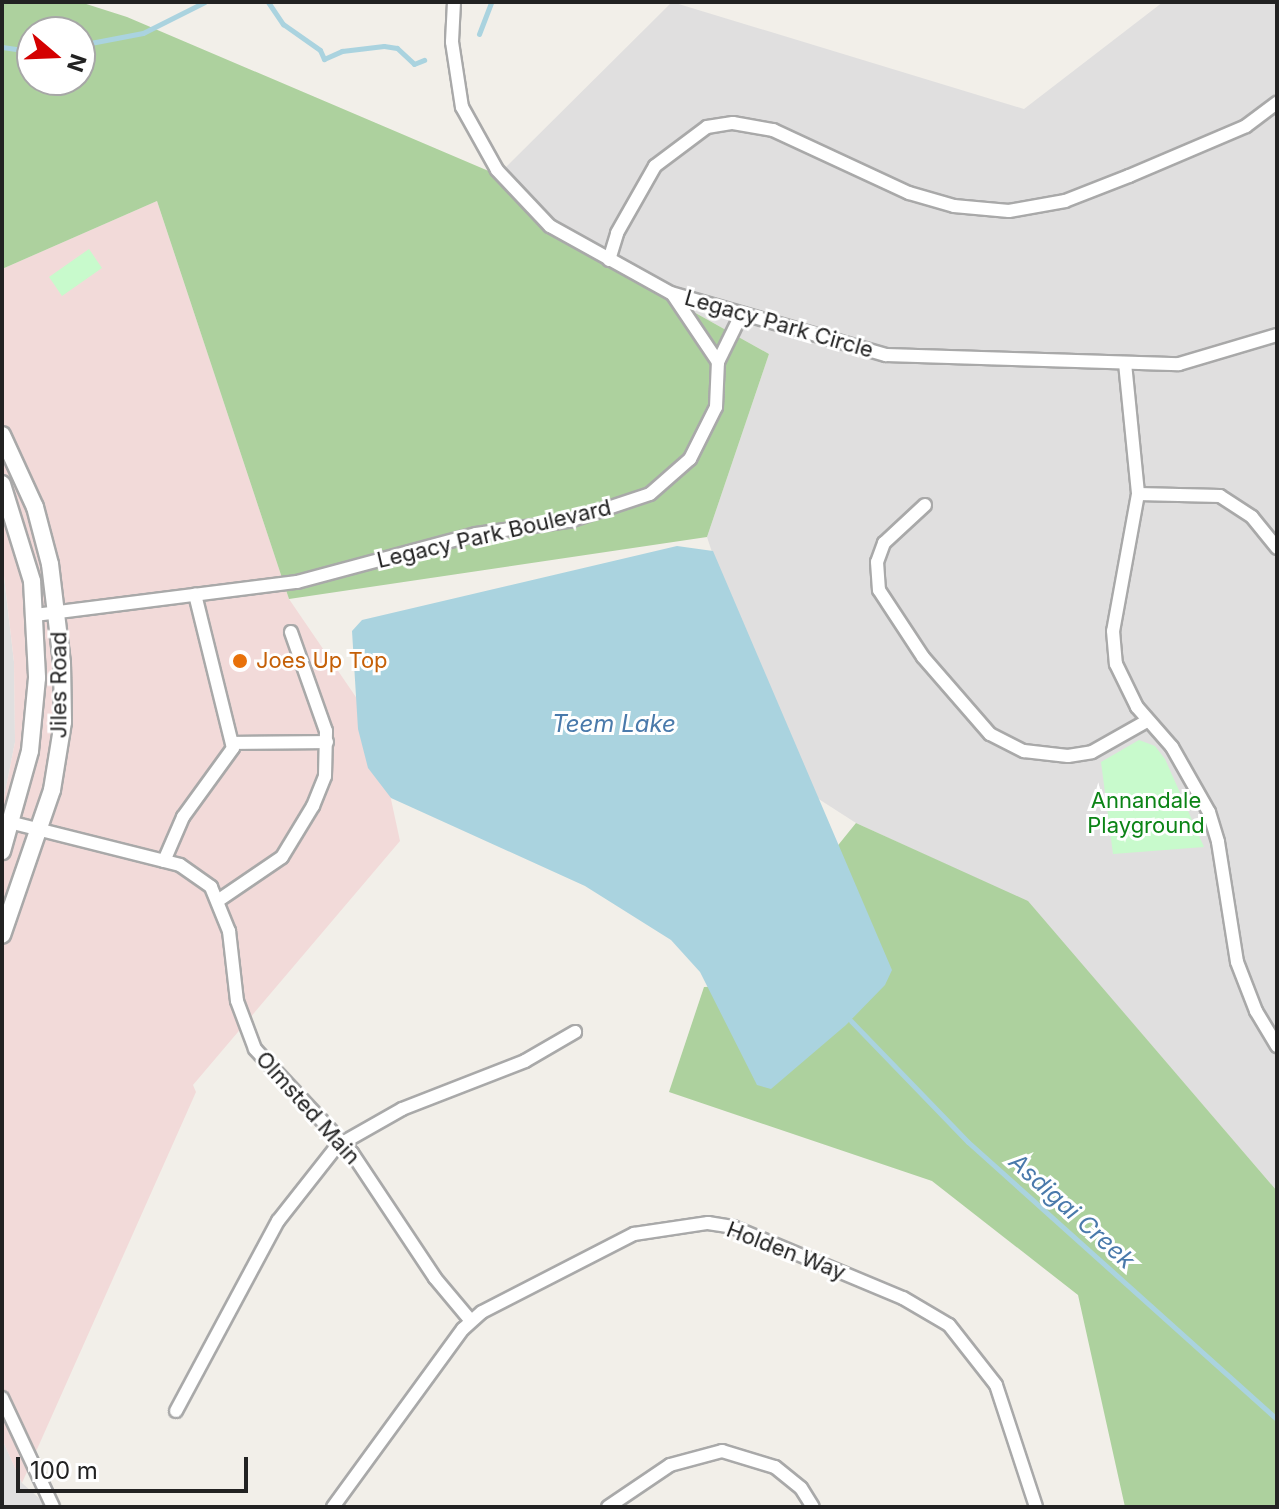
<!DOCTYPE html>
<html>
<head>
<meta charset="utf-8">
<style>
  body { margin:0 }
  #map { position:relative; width:1279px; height:1509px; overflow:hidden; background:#f2efe9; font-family:Inter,sans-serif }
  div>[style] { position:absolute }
  .residential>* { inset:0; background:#e0dfdf }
  .commercial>* { inset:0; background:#f2dad9 }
  .forest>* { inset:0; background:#add19e }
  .park>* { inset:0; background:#c8facc }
  .water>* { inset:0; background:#aad3df }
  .stream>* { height:5px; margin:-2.5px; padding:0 2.5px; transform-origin:2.5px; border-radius:2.5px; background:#aad3df }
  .roads { filter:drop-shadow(2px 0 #a9a9a9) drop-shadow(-2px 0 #a9a9a9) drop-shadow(0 2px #a9a9a9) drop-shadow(0 -2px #a9a9a9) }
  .minor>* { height:12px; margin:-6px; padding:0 6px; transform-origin:6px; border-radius:6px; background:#fff }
  .tertiary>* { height:16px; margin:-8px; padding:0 8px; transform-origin:8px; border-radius:8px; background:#fff }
  .dots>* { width:22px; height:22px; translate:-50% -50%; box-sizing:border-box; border:4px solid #fff; border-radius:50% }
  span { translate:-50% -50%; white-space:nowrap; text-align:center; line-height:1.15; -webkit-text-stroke:6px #fff; paint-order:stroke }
  .street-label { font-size:22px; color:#222 }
  .food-label { font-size:22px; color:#c56008 }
  .left { translate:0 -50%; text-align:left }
  .park-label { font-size:22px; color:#0c8416 }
  .water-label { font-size:24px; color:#4a7aab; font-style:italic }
  .frame { position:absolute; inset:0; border:4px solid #222; pointer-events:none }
  .north { position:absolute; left:16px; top:16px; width:80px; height:80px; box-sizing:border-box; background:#fff; border:2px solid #a7a7a7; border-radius:50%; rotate:109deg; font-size:22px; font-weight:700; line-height:32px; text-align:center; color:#222 }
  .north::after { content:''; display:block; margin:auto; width:28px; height:36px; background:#d40000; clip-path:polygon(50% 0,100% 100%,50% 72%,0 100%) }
  .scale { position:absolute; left:16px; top:1457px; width:232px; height:36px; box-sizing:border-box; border:4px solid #222; border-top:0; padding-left:10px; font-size:24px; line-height:28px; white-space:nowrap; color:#222; -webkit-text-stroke:6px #fff; paint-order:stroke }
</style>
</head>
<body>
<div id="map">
  <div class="residential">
    <i style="clip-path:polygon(672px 2px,1024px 109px,1163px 2px,1277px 2px,1277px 1191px,1028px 902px,856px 823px,786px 778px,707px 537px,769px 354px,597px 258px,498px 175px)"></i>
    <i style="clip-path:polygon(2px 560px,14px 662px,15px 742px,2px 808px)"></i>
    <i style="clip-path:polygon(2px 1439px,22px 1483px,49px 1507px,2px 1507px)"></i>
  </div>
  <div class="commercial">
    <i style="clip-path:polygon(157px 201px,289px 599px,375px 725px,400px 841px,193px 1085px,196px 1092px,22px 1483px,2px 1439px,2px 808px,15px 742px,14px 662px,2px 559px,2px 269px)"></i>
  </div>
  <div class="forest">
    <i style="clip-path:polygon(evenodd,2px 2px,80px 2px,127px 17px,498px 175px,597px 258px,769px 354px,707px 537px,289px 599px,157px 201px,2px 269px,2px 2px,32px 32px,80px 32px,80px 80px,32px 80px,32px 32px)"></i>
    <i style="clip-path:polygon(856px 823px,1028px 901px,1277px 1191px,1277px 1507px,1125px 1507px,1078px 1295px,932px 1181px,669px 1092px,704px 987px,823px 983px,801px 891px)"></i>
  </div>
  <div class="park">
    <i style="clip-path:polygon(89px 249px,102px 268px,62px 296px,49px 277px)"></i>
    <i style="clip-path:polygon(1139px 740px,1155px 746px,1165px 759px,1204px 847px,1113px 854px,1101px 762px)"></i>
  </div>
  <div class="water">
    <i style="clip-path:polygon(677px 546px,713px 551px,892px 970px,885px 985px,846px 1025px,771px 1089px,757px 1085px,700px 972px,671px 940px,585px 886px,391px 798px,368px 768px,358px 729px,352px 631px,362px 620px)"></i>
  </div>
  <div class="stream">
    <i style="left:268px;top:2px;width:27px;rotate:56deg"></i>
    <i style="left:283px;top:24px;width:45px;rotate:35.1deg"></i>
    <i style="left:320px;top:50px;width:10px;rotate:66deg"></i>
    <i style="left:324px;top:59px;width:20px;rotate:-24deg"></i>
    <i style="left:342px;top:51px;width:42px;rotate:-6.8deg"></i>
    <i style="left:384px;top:46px;width:13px;rotate:9deg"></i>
    <i style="left:397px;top:48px;width:23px;rotate:43deg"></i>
    <i style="left:414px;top:64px;width:11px;rotate:-22deg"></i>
    <i style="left:479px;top:34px;width:34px;rotate:-69deg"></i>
    <i style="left:80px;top:45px;width:64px;rotate:-10.8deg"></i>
    <i style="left:143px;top:33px;width:69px;rotate:-26.6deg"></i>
    <i style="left:2px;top:47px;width:30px;rotate:8deg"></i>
    <i style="left:851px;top:1021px;width:168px;rotate:46deg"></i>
    <i style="left:968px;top:1142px;width:415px;rotate:41.9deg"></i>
  </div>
  <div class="roads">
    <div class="minor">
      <i style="left:454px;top:2px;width:40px;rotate:92.9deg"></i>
      <i style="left:452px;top:42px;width:66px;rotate:81.3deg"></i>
      <i style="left:462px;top:107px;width:72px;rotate:60.9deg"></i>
      <i style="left:497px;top:170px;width:77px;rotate:46.6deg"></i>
      <i style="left:550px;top:226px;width:138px;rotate:29deg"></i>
      <i style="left:671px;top:293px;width:224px;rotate:16.1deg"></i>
      <i style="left:886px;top:355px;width:293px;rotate:1.8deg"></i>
      <i style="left:1179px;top:364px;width:102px;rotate:-16.5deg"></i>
      <i style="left:609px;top:260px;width:28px;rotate:-73deg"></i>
      <i style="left:617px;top:233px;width:77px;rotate:-60.4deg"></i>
      <i style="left:655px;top:166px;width:65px;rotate:-36.9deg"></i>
      <i style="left:707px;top:127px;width:26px;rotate:-9deg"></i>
      <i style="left:733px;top:123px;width:41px;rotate:9.9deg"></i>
      <i style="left:773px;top:130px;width:150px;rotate:24.9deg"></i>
      <i style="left:909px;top:193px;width:47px;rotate:16.1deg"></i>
      <i style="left:954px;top:206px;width:55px;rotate:5.2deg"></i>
      <i style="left:1009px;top:211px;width:57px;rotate:-10.1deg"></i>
      <i style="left:1065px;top:201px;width:69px;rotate:-21.3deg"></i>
      <i style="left:1129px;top:176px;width:127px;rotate:-23.1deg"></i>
      <i style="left:1246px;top:126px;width:39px;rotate:-37deg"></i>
      <i style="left:673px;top:295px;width:81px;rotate:56.1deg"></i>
      <i style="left:1125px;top:363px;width:132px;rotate:84.3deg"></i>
      <i style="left:1138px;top:494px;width:139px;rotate:100.3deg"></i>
      <i style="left:1113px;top:631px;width:33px;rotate:85deg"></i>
      <i style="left:1116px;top:664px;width:48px;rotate:64deg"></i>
      <i style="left:1137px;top:707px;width:53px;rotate:48.8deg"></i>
      <i style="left:1172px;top:747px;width:75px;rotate:60.4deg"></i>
      <i style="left:1209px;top:812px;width:31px;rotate:73deg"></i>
      <i style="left:1218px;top:842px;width:121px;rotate:81deg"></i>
      <i style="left:1237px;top:962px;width:53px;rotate:68.8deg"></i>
      <i style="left:1256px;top:1011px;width:41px;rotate:59deg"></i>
      <i style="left:1138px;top:494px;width:82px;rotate:1.4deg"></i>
      <i style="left:1220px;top:496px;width:38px;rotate:33deg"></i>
      <i style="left:1252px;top:517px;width:40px;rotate:51deg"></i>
      <i style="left:925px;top:505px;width:56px;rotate:137.2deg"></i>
      <i style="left:884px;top:543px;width:20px;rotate:110deg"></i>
      <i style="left:877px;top:562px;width:28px;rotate:86deg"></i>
      <i style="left:879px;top:590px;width:80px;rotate:56.7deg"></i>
      <i style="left:923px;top:657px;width:102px;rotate:49deg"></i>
      <i style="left:990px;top:734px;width:38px;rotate:27deg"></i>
      <i style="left:1024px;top:751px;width:44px;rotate:6.5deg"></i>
      <i style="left:1068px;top:756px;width:24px;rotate:-9deg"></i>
      <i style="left:1092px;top:752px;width:63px;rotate:-29.4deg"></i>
      <i style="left:35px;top:615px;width:264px;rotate:-7.2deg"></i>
      <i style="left:297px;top:582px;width:185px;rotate:-15deg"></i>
      <i style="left:476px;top:534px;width:94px;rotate:-8deg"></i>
      <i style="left:569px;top:521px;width:85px;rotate:-18.4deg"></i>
      <i style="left:650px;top:494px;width:53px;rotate:-41.2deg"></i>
      <i style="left:690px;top:459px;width:58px;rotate:-63.4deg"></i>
      <i style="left:716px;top:407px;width:45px;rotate:-87.5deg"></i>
      <i style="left:718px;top:362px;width:52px;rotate:-63.9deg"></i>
      <i style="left:232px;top:743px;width:95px;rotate:-0.6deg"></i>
      <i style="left:13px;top:823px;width:172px;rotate:14.1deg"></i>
      <i style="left:180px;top:865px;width:38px;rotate:35deg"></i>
      <i style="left:211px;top:887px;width:48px;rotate:67.8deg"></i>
      <i style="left:229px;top:931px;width:70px;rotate:83.5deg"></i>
      <i style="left:237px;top:1001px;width:51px;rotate:69.4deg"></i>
      <i style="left:255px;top:1049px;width:142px;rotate:47deg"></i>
      <i style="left:352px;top:1153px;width:150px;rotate:56.4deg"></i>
      <i style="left:435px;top:1278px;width:56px;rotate:50.1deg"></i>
      <i style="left:164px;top:861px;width:48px;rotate:-66.6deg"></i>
      <i style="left:183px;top:817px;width:85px;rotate:-54.1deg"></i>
      <i style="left:233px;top:748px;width:158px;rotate:-103.9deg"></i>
      <i style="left:219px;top:900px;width:76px;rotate:-34.3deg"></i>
      <i style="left:282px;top:857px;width:60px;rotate:-58.7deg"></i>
      <i style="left:313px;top:806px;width:32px;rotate:-68deg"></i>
      <i style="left:325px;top:776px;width:45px;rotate:-88.7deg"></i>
      <i style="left:326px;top:731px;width:105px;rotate:-109.5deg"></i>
      <i style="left:2px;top:1398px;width:120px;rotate:64.9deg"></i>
      <i style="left:176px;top:1411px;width:216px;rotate:-61.8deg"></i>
      <i style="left:278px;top:1221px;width:95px;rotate:-51.8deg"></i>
      <i style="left:337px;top:1146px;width:75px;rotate:-29.6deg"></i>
      <i style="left:402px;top:1109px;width:132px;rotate:-21.3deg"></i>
      <i style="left:525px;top:1061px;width:58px;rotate:-30.1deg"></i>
      <i style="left:333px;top:1507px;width:220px;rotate:-53.9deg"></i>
      <i style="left:463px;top:1329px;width:25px;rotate:-42deg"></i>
      <i style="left:482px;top:1312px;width:171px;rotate:-27.2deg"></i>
      <i style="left:634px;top:1234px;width:75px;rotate:-8.5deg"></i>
      <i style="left:708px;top:1223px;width:25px;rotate:9deg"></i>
      <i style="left:733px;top:1227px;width:184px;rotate:22.7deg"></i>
      <i style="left:903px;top:1298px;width:53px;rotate:30.4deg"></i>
      <i style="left:949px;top:1325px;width:76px;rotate:51.9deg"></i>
      <i style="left:996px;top:1385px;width:128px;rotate:71.8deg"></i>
      <i style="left:608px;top:1507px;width:75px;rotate:-34.1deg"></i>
      <i style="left:670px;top:1465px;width:54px;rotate:-15.1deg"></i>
      <i style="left:722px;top:1451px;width:55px;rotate:16.8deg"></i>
      <i style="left:775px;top:1467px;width:33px;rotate:39deg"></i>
      <i style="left:801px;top:1488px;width:22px;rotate:58deg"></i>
    </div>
    <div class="tertiary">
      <i style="left:2px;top:435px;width:79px;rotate:65.4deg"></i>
      <i style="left:35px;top:507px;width:59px;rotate:75.3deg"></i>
      <i style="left:50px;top:564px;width:100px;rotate:83.1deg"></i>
      <i style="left:62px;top:663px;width:59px;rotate:89deg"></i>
      <i style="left:63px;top:722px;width:69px;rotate:99.2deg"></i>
      <i style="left:52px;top:790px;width:153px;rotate:109deg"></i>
      <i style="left:2px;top:484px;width:102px;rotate:72.8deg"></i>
      <i style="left:32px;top:581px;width:97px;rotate:87deg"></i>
      <i style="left:37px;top:678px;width:73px;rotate:95.5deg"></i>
      <i style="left:30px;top:751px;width:104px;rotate:105.6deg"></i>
    </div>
  </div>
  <div class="dots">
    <i style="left:240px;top:661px;background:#e8710a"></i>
  </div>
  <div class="street-label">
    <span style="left:779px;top:324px;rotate:16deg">Legacy Park Circle</span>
    <span style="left:494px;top:534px;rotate:-13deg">Legacy Park Boulevard</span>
    <span style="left:59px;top:685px;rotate:-90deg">Jiles Road</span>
    <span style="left:308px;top:1108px;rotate:48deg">Olmsted Main</span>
    <span style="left:786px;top:1251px;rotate:21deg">Holden Way</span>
  </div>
  <div class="food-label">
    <span class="left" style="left:256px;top:661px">Joes Up Top</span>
  </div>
  <div class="park-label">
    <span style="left:1146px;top:813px">Annandale<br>Playground</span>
  </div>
  <div class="water-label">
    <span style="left:614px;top:724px">Teem Lake</span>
    <span style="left:1072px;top:1211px;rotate:42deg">Asdigai Creek</span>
  </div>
  <div class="frame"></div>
  <div class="north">N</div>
  <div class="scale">100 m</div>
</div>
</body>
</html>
